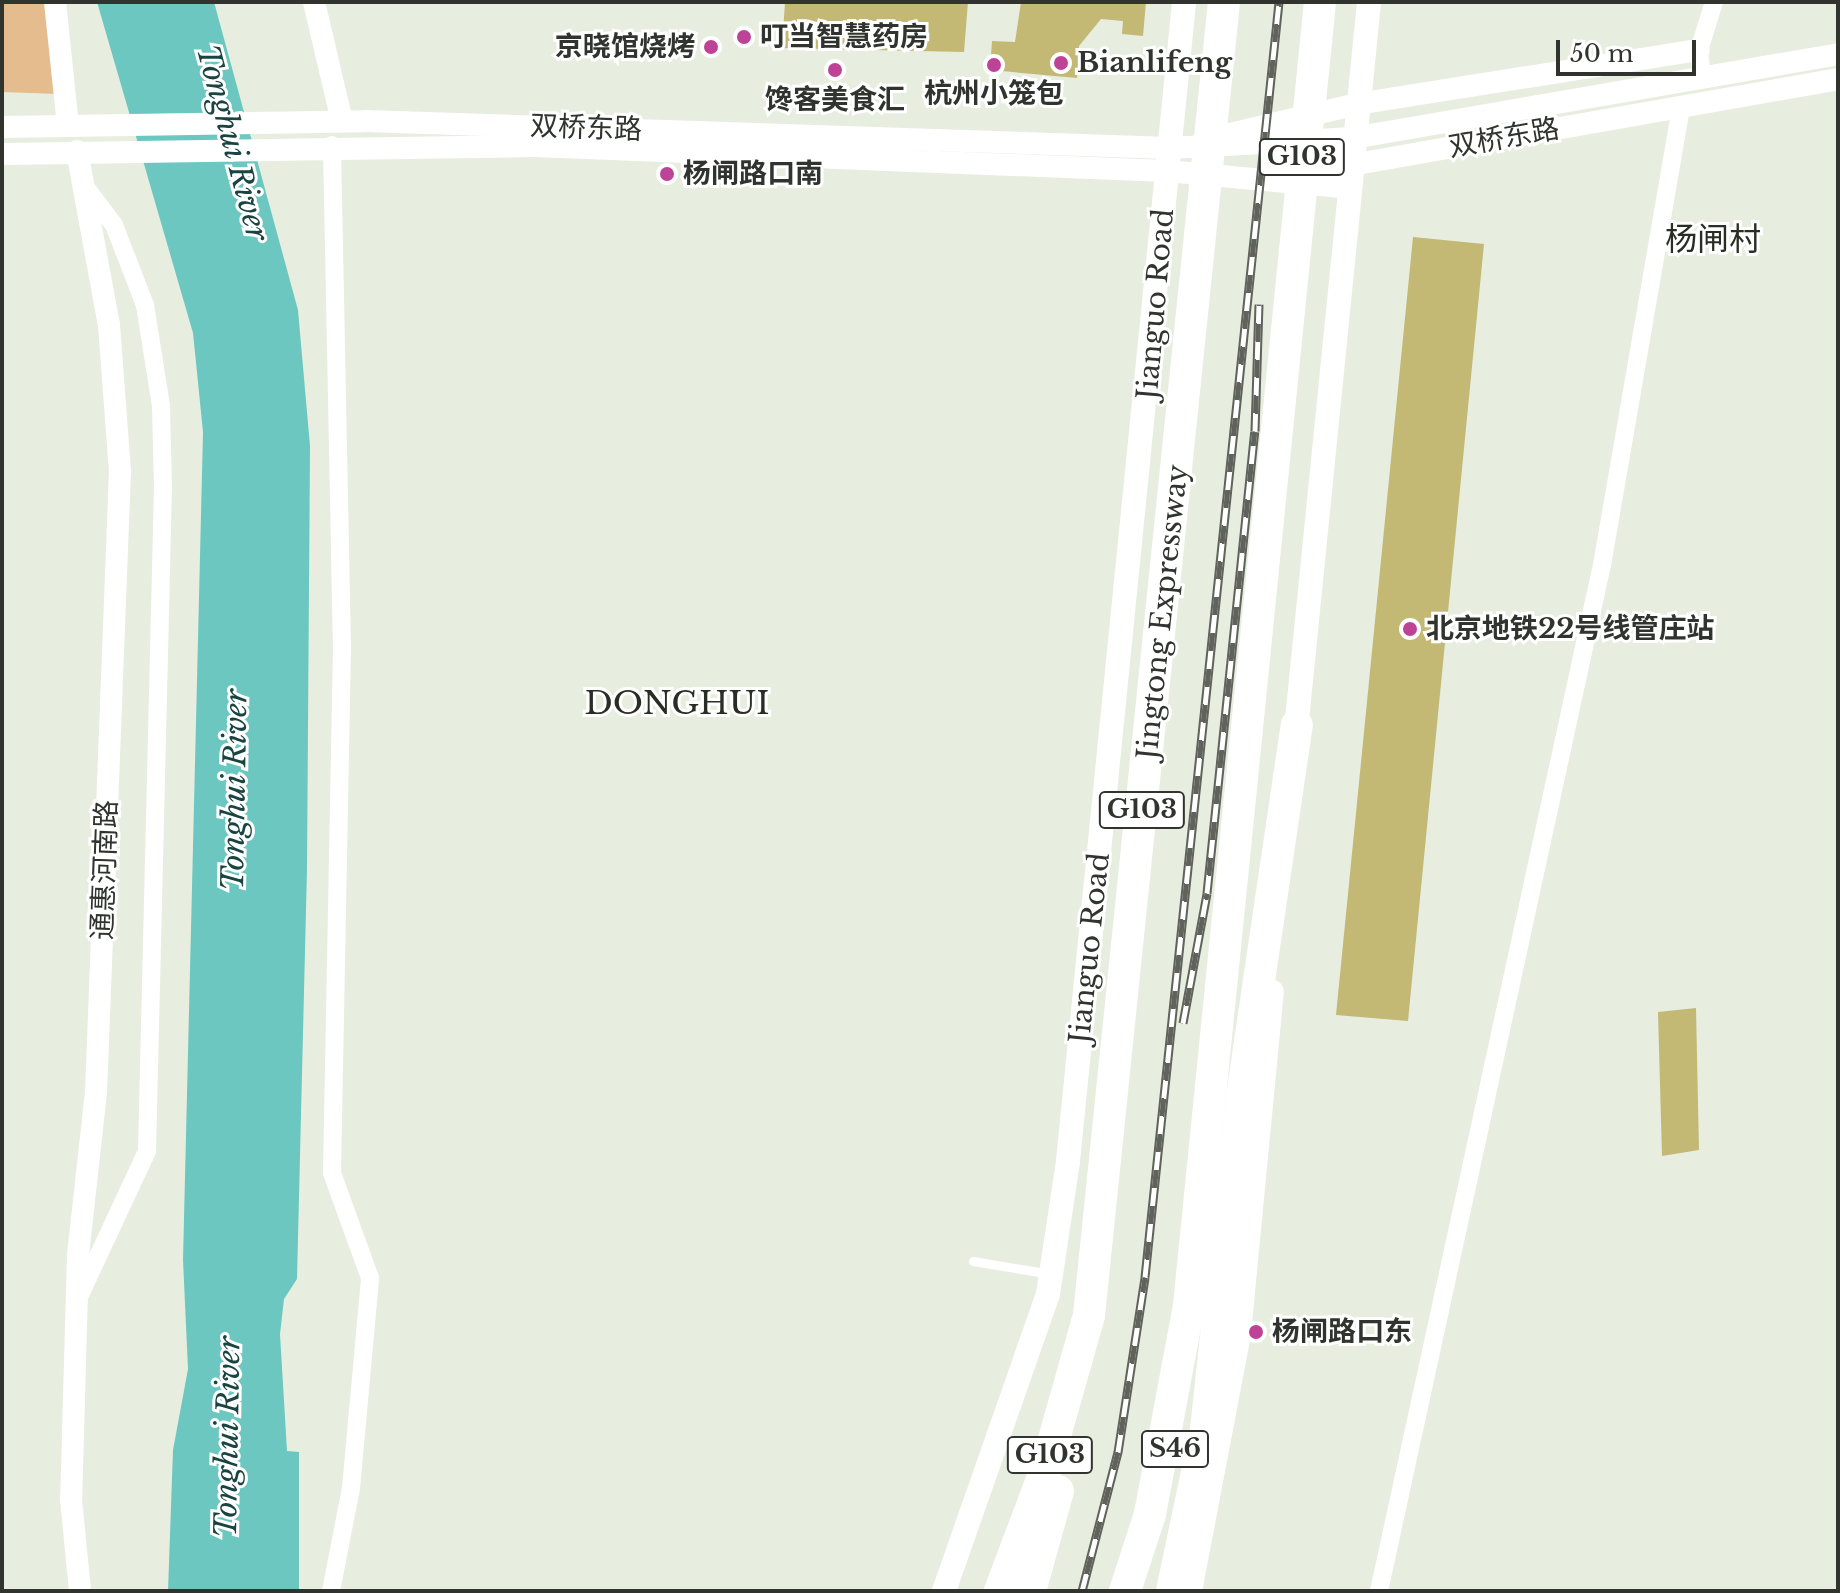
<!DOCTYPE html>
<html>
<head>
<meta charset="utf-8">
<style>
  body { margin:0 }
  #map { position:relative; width:1840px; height:1593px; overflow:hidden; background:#e7eee0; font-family:"Libre Baskerville","Noto Sans SC",serif }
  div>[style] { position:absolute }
  .green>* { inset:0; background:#e5bc8d }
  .water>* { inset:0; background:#6bc7bf }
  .building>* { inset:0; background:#c3b874 }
  .service>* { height:9px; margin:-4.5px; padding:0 4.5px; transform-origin:4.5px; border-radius:4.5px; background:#fff }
  .minor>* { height:18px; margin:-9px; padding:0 9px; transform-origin:9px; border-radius:9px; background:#fff }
  .tertiary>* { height:22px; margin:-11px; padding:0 11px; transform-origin:11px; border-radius:11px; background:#fff }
  .secondary>* { height:24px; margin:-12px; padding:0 12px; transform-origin:12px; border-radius:12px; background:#fff }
  .motorway>* { height:32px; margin:-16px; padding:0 16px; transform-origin:16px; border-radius:16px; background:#fff }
  .rail>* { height:9px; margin-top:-4.5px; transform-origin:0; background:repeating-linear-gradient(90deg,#fff 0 18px,#5f635b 0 36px); box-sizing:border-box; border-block:2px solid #5f635b }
  .dots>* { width:22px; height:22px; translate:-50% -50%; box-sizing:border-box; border:4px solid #fff; border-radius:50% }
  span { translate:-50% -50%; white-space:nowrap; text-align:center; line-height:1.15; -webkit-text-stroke:6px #fff; paint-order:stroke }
  .shield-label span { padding:2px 6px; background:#fff; border:2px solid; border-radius:6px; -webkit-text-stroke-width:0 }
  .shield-label { font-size:26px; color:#30332e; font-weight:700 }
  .poi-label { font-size:28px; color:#30332e; font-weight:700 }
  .left { translate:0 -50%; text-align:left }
  .right { translate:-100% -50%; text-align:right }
  .street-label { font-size:28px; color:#30332e }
  .water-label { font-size:30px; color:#194441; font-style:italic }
  .quarter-label { font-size:32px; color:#292e24 }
  .frame { position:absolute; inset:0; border:4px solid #30332e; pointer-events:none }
  .scale { position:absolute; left:1556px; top:40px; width:140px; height:36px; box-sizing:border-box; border:4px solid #30332e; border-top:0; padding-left:10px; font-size:24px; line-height:28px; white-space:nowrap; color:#30332e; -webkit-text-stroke:6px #fff; paint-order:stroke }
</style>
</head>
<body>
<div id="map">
  <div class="green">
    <i style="clip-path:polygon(2px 2px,50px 2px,57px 94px,2px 92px)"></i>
  </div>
  <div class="water">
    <i style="clip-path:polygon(97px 2px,214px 2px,298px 310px,310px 446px,307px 869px,297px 1279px,284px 1299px,280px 1334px,287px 1451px,299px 1452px,299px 1591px,168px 1591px,173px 1450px,188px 1369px,183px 1260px,203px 432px,193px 333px)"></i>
  </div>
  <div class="building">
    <i style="clip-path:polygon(785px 2px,968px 2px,964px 52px,782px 48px)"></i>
    <i style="clip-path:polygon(1021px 2px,1146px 2px,1143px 36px,1122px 34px,1123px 21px,1101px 19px,1079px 46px,1077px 78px,990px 70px,992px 41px,1015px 42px)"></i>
    <i style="clip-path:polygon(1413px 237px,1484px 244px,1408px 1021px,1336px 1015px)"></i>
    <i style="clip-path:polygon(1696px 1008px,1699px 1150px,1662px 1156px,1658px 1012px)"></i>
  </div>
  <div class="service">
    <i style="left:973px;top:1261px;width:79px;rotate:9.5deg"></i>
  </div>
  <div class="minor">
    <i style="left:1702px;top:79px;width:29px;rotate:-96deg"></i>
    <i style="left:1699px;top:50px;width:50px;rotate:-72.6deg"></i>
    <i style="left:79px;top:1297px;width:161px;rotate:-65deg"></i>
    <i style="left:147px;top:1151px;width:663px;rotate:-88.62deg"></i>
    <i style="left:163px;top:488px;width:82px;rotate:-91.4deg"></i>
    <i style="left:161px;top:406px;width:102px;rotate:-99deg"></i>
    <i style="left:145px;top:305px;width:86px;rotate:-111.2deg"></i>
    <i style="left:114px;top:225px;width:50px;rotate:-126.9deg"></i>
    <i style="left:331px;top:1591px;width:105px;rotate:-79deg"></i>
    <i style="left:351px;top:1488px;width:211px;rotate:-84.8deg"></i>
    <i style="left:370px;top:1278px;width:112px;rotate:-109.9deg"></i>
    <i style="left:332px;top:1173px;width:524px;rotate:-88.91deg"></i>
    <i style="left:342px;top:649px;width:504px;rotate:-91.14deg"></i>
    <i style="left:1379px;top:1591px;width:1050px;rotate:-77.74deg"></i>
    <i style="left:1602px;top:565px;width:466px;rotate:-80.2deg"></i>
  </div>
  <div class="tertiary">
    <i style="left:55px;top:2px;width:124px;rotate:84deg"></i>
    <i style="left:314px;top:2px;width:122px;rotate:76.8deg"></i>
    <i style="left:2px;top:127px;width:364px;rotate:-0.9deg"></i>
    <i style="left:366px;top:121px;width:804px;rotate:1.92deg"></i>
    <i style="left:1170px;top:148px;width:183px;rotate:-3.1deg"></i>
    <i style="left:1353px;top:138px;width:492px;rotate:-9.8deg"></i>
    <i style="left:1226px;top:135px;width:135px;rotate:-13.3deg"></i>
    <i style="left:1357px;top:104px;width:346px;rotate:-9deg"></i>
    <i style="left:77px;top:151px;width:177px;rotate:79.6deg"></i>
    <i style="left:109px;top:325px;width:146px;rotate:85.7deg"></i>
    <i style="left:120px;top:471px;width:621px;rotate:92.21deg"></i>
    <i style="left:96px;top:1092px;width:164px;rotate:96.3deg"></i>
    <i style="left:78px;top:1255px;width:244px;rotate:91.6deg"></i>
    <i style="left:71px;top:1499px;width:92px;rotate:84.4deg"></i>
    <i style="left:2px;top:154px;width:533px;rotate:-0.86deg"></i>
    <i style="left:535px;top:146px;width:632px;rotate:2.27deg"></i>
    <i style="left:1167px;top:171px;width:183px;rotate:5.3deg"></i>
    <i style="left:1293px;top:167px;width:58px;rotate:-2deg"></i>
    <i style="left:1351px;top:165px;width:495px;rotate:-10deg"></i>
  </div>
  <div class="secondary">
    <i style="left:1295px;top:740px;width:742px;rotate:-84.27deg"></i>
    <i style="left:944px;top:1591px;width:315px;rotate:-70.7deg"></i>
    <i style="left:1048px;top:1294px;width:134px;rotate:-81.4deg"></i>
    <i style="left:1068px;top:1161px;width:1165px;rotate:-84.28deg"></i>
    <i style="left:1190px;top:1591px;width:263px;rotate:-79.2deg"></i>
    <i style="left:1239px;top:1333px;width:343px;rotate:-84.5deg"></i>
  </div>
  <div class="motorway">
    <i style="left:1000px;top:1591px;width:128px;rotate:-69.4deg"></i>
    <i style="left:1045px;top:1471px;width:162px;rotate:-74.2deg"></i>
    <i style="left:1089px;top:1315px;width:1320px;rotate:-84.13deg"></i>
    <i style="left:1030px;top:1591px;width:104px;rotate:-74.4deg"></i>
    <i style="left:1125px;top:1591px;width:81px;rotate:-72deg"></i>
    <i style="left:1150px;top:1514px;width:213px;rotate:-79.4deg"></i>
    <i style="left:1189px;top:1305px;width:1310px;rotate:-84.26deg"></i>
    <i style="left:1172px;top:1591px;width:166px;rotate:-78.1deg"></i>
    <i style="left:1206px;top:1429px;width:335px;rotate:-83.8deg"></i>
    <i style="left:1242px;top:1096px;width:375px;rotate:-81.6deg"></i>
  </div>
  <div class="rail">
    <i style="left:1183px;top:1023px;width:132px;rotate:-79.5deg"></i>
    <i style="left:1207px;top:893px;width:464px;rotate:-84.1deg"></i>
    <i style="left:1255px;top:431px;width:127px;rotate:-88.2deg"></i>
    <i style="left:1082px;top:1591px;width:144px;rotate:-75.5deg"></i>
    <i style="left:1118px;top:1452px;width:177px;rotate:-81.2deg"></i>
    <i style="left:1145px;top:1277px;width:1282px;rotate:-84deg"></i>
  </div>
  <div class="dots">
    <i style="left:744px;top:37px;background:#bd4396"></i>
    <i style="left:711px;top:47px;background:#bd4396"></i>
    <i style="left:1061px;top:63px;background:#bd4396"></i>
    <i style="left:994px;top:65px;background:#bd4396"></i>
    <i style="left:835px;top:70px;background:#bd4396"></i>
    <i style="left:667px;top:174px;background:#bd4396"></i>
    <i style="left:1410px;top:629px;background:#bd4396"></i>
    <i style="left:1256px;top:1332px;background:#bd4396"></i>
  </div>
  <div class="shield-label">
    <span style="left:1302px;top:157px">G103</span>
    <span style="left:1142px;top:810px">G103</span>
    <span style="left:1175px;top:1449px">S46</span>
    <span style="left:1050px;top:1455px">G103</span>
  </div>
  <div class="poi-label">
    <span class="left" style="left:760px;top:37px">叮当智慧药房</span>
    <span class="right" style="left:695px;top:47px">京晓馆烧烤</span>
    <span class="left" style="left:1077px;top:63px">Bianlifeng</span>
    <span style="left:994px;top:94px">杭州小笼包</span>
    <span style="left:835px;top:100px">馋客美食汇</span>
    <span class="left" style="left:683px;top:174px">杨闸路口南</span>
    <span class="left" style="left:1426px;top:629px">北京地铁22号线管庄站</span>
    <span class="left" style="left:1272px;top:1332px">杨闸路口东</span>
  </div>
  <div class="street-label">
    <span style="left:586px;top:128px;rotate:2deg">双桥东路</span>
    <span style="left:1504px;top:138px;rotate:-10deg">双桥东路</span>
    <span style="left:1156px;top:304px;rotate:-85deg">Jianguo Road</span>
    <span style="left:1163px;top:612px;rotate:-84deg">Jingtong Expressway</span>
    <span style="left:105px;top:870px;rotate:-88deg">通惠河南路</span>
    <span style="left:1090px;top:948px;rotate:-84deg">Jianguo Road</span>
  </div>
  <div class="water-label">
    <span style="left:232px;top:143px;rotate:75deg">Tonghui River</span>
    <span style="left:235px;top:790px;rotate:-89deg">Tonghui River</span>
    <span style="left:228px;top:1437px;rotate:-89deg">Tonghui River</span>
  </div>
  <div class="quarter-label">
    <span style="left:1713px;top:239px">杨闸村</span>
    <span style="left:677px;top:703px">DONGHUI</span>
  </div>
  <div class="frame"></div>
  <div class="scale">50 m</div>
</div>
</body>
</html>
